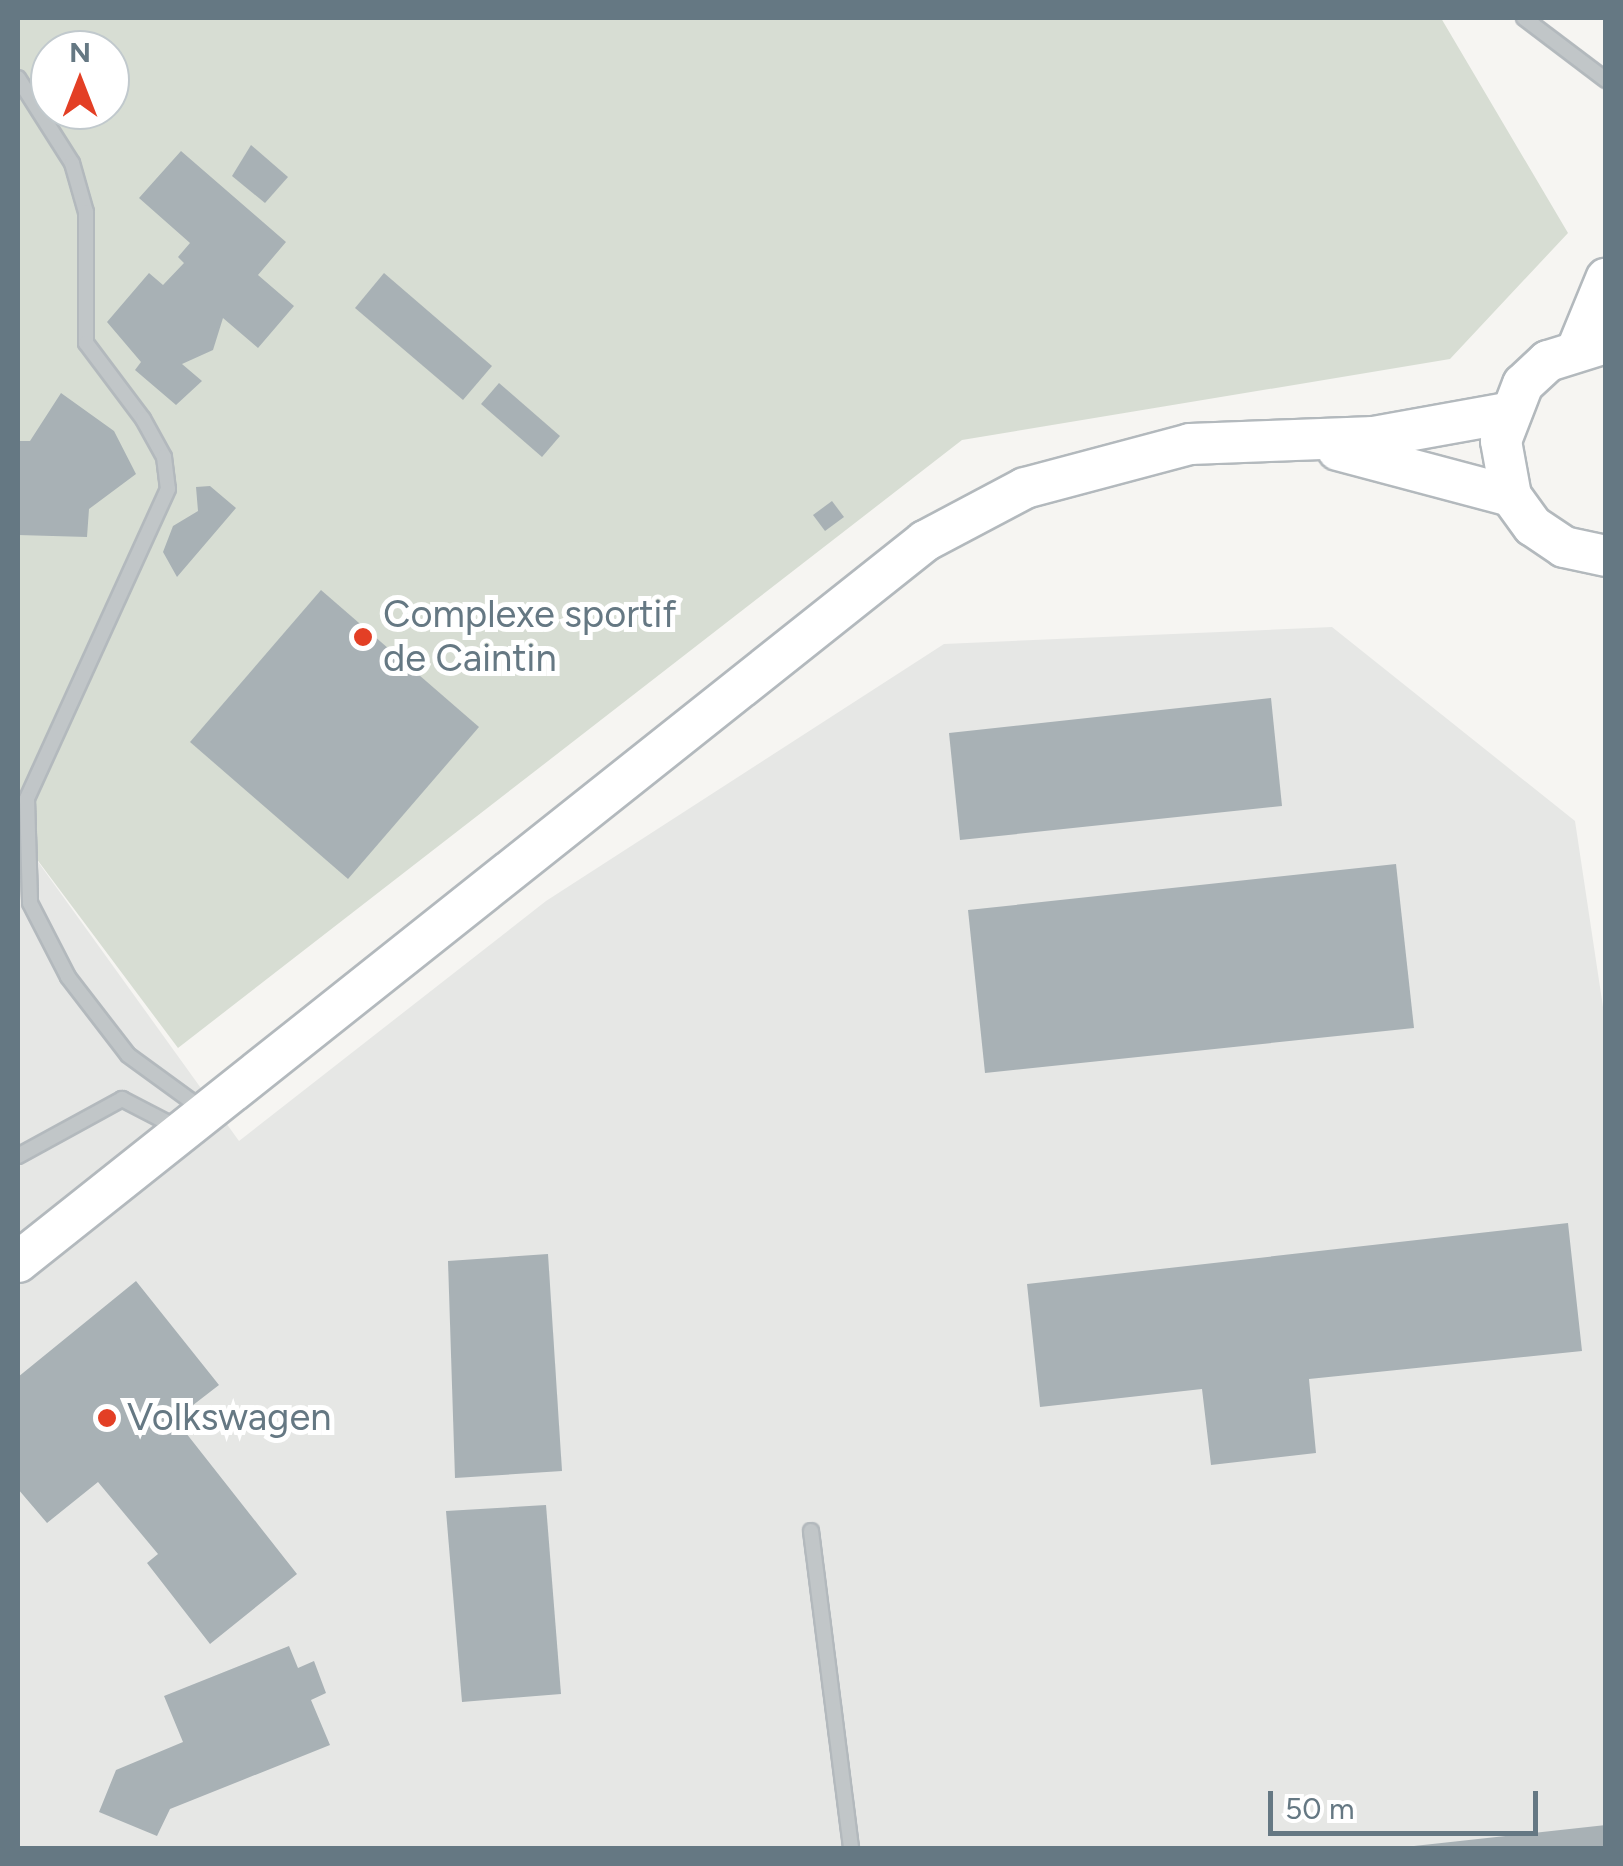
<!DOCTYPE html>
<html>
<head>
<meta charset="utf-8">
<style>
  body { margin:0 }
  #map { position:relative; width:1623px; height:1866px; overflow:hidden; background:#f6f5f2; font-family:Figtree,sans-serif }
  div>[style] { position:absolute }
  .built>* { inset:0; background:#e6e7e5 }
  .green>* { inset:0; background:#d7ddd3 }
  .building>* { inset:0; background:#a8b1b5 }
  .roads { filter:drop-shadow(2px 0 #b3b9bd) drop-shadow(-2px 0 #b3b9bd) drop-shadow(0 2px #b3b9bd) drop-shadow(0 -2px #b3b9bd) }
  .service>* { height:14px; margin:-7px; padding:0 7px; transform-origin:7px; border-radius:7px; background:#c1c6c8 }
  .secondary>* { height:40px; margin:-20px; padding:0 20px; transform-origin:20px; border-radius:20px; background:#fff }
  .dots>* { width:28px; height:28px; translate:-50% -50%; box-sizing:border-box; border:5px solid #fff; border-radius:50% }
  span { translate:-50% -50%; white-space:nowrap; text-align:center; line-height:1.15; -webkit-text-stroke:10px #fff; paint-order:stroke }
  .poi-label { font-size:38px; color:#657883 }
  .left { translate:0 -50%; text-align:left }
  .frame { position:absolute; inset:0; border:20px solid #657883; pointer-events:none }
  .north { position:absolute; left:30px; top:30px; width:100px; height:100px; box-sizing:border-box; background:#fff; border:2px solid #c1c9cd; border-radius:50%; rotate:0deg; font-size:28px; font-weight:700; line-height:40px; text-align:center; color:#657883 }
  .north::after { content:''; display:block; margin:auto; width:35px; height:45px; background:#e33f25; clip-path:polygon(50% 0,100% 100%,50% 72%,0 100%) }
  .scale { position:absolute; left:1268px; top:1791px; width:270px; height:45px; box-sizing:border-box; border:5px solid #657883; border-top:0; padding-left:12px; font-size:30px; line-height:35px; white-space:nowrap; color:#657883; -webkit-text-stroke:8px #fff; paint-order:stroke }
</style>
</head>
<body>
<div id="map">
  <div class="built">
    <i style="clip-path:polygon(1332px 627px,1575px 821px,1606px 1027px,1605px 1848px,18px 1848px,18px 834px,239px 1141px,546px 901px,944px 644px)"></i>
  </div>
  <div class="green">
    <i style="clip-path:polygon(evenodd,18px 18px,1441px 18px,1568px 233px,1450px 359px,962px 440px,178px 1048px,18px 834px,18px 18px,50px 50px,110px 50px,110px 110px,50px 110px,50px 50px)"></i>
  </div>
  <div class="building">
    <i style="clip-path:polygon(251px 145px,288px 177px,265px 203px,232px 176px)"></i>
    <i style="clip-path:polygon(181px 151px,286px 242px,258px 275px,294px 306px,258px 348px,223px 318px,213px 350px,182px 364px,202px 381px,176px 405px,135px 370px,141px 362px,107px 322px,149px 273px,163px 285px,184px 263px,178px 257px,190px 243px,139px 198px)"></i>
    <i style="clip-path:polygon(384px 273px,492px 366px,463px 400px,355px 308px)"></i>
    <i style="clip-path:polygon(499px 383px,560px 436px,542px 457px,481px 404px)"></i>
    <i style="clip-path:polygon(61px 393px,114px 431px,136px 474px,89px 509px,87px 537px,18px 535px,18px 441px,30px 441px)"></i>
    <i style="clip-path:polygon(210px 486px,236px 508px,177px 577px,163px 552px,173px 526px,198px 511px,196px 487px)"></i>
    <i style="clip-path:polygon(832px 501px,844px 517px,825px 531px,813px 515px)"></i>
    <i style="clip-path:polygon(321px 590px,479px 727px,348px 879px,190px 742px)"></i>
    <i style="clip-path:polygon(1271px 698px,1282px 806px,960px 840px,949px 733px)"></i>
    <i style="clip-path:polygon(1396px 864px,1414px 1028px,985px 1073px,968px 910px)"></i>
    <i style="clip-path:polygon(1568px 1223px,1582px 1351px,1309px 1379px,1316px 1453px,1211px 1465px,1202px 1389px,1040px 1407px,1027px 1284px)"></i>
    <i style="clip-path:polygon(548px 1254px,562px 1471px,455px 1478px,448px 1261px)"></i>
    <i style="clip-path:polygon(136px 1281px,219px 1385px,175px 1419px,297px 1574px,210px 1644px,147px 1563px,158px 1554px,98px 1482px,47px 1523px,18px 1489px,18px 1377px)"></i>
    <i style="clip-path:polygon(546px 1505px,561px 1694px,462px 1702px,446px 1511px)"></i>
    <i style="clip-path:polygon(289px 1646px,298px 1668px,314px 1661px,326px 1693px,311px 1700px,330px 1745px,170px 1809px,157px 1836px,99px 1812px,116px 1770px,183px 1742px,164px 1696px)"></i>
    <i style="clip-path:polygon(1606px 1825px,1606px 1848px,1414px 1848px,1414px 1846px)"></i>
  </div>
  <div class="roads">
    <div class="service">
      <i style="left:1524px;top:18px;width:103px;rotate:37.1deg"></i>
      <i style="left:18px;top:78px;width:101px;rotate:57.6deg"></i>
      <i style="left:72px;top:163px;width:51px;rotate:74.1deg"></i>
      <i style="left:86px;top:212px;width:131px;rotate:90deg"></i>
      <i style="left:86px;top:343px;width:95px;rotate:53.1deg"></i>
      <i style="left:143px;top:419px;width:43px;rotate:61.1deg"></i>
      <i style="left:164px;top:457px;width:32px;rotate:83deg"></i>
      <i style="left:168px;top:489px;width:341px;rotate:114.5deg"></i>
      <i style="left:27px;top:799px;width:104px;rotate:88.3deg"></i>
      <i style="left:30px;top:903px;width:83px;rotate:62.8deg"></i>
      <i style="left:68px;top:977px;width:98px;rotate:52.4deg"></i>
      <i style="left:128px;top:1055px;width:92px;rotate:36.1deg"></i>
      <i style="left:18px;top:1156px;width:119px;rotate:-28.7deg"></i>
      <i style="left:122px;top:1099px;width:63px;rotate:27.4deg"></i>
      <i style="left:811px;top:1531px;width:320px;rotate:82.8deg"></i>
    </div>
    <div class="secondary">
      <i style="left:1606px;top:343px;width:61px;rotate:162.8deg"></i>
      <i style="left:1548px;top:361px;width:34px;rotate:137deg"></i>
      <i style="left:1523px;top:384px;width:61px;rotate:111.1deg"></i>
      <i style="left:1501px;top:441px;width:56px;rotate:79.7deg"></i>
      <i style="left:1511px;top:496px;width:37px;rotate:54deg"></i>
      <i style="left:1533px;top:526px;width:37px;rotate:34deg"></i>
      <i style="left:1564px;top:547px;width:43px;rotate:12.1deg"></i>
      <i style="left:1578px;top:347px;width:74px;rotate:-67.6deg"></i>
      <i style="left:1338px;top:450px;width:179px;rotate:14.9deg"></i>
      <i style="left:18px;top:1262px;width:1159px;rotate:-38.48deg"></i>
      <i style="left:925px;top:541px;width:113px;rotate:-27.9deg"></i>
      <i style="left:1025px;top:488px;width:171px;rotate:-14.9deg"></i>
      <i style="left:1190px;top:444px;width:184px;rotate:-2.2deg"></i>
      <i style="left:1374px;top:437px;width:135px;rotate:-10.2deg"></i>
    </div>
  </div>
  <div class="dots">
    <i style="left:363px;top:637px;background:#e33f25"></i>
    <i style="left:107px;top:1418px;background:#e33f25"></i>
  </div>
  <div class="poi-label">
    <span class="left" style="left:383px;top:637px">Complexe sportif<br>de Caintin</span>
    <span class="left" style="left:127px;top:1418px">Volkswagen</span>
  </div>
  <div class="frame"></div>
  <div class="north">N</div>
  <div class="scale">50 m</div>
</div>
</body>
</html>
